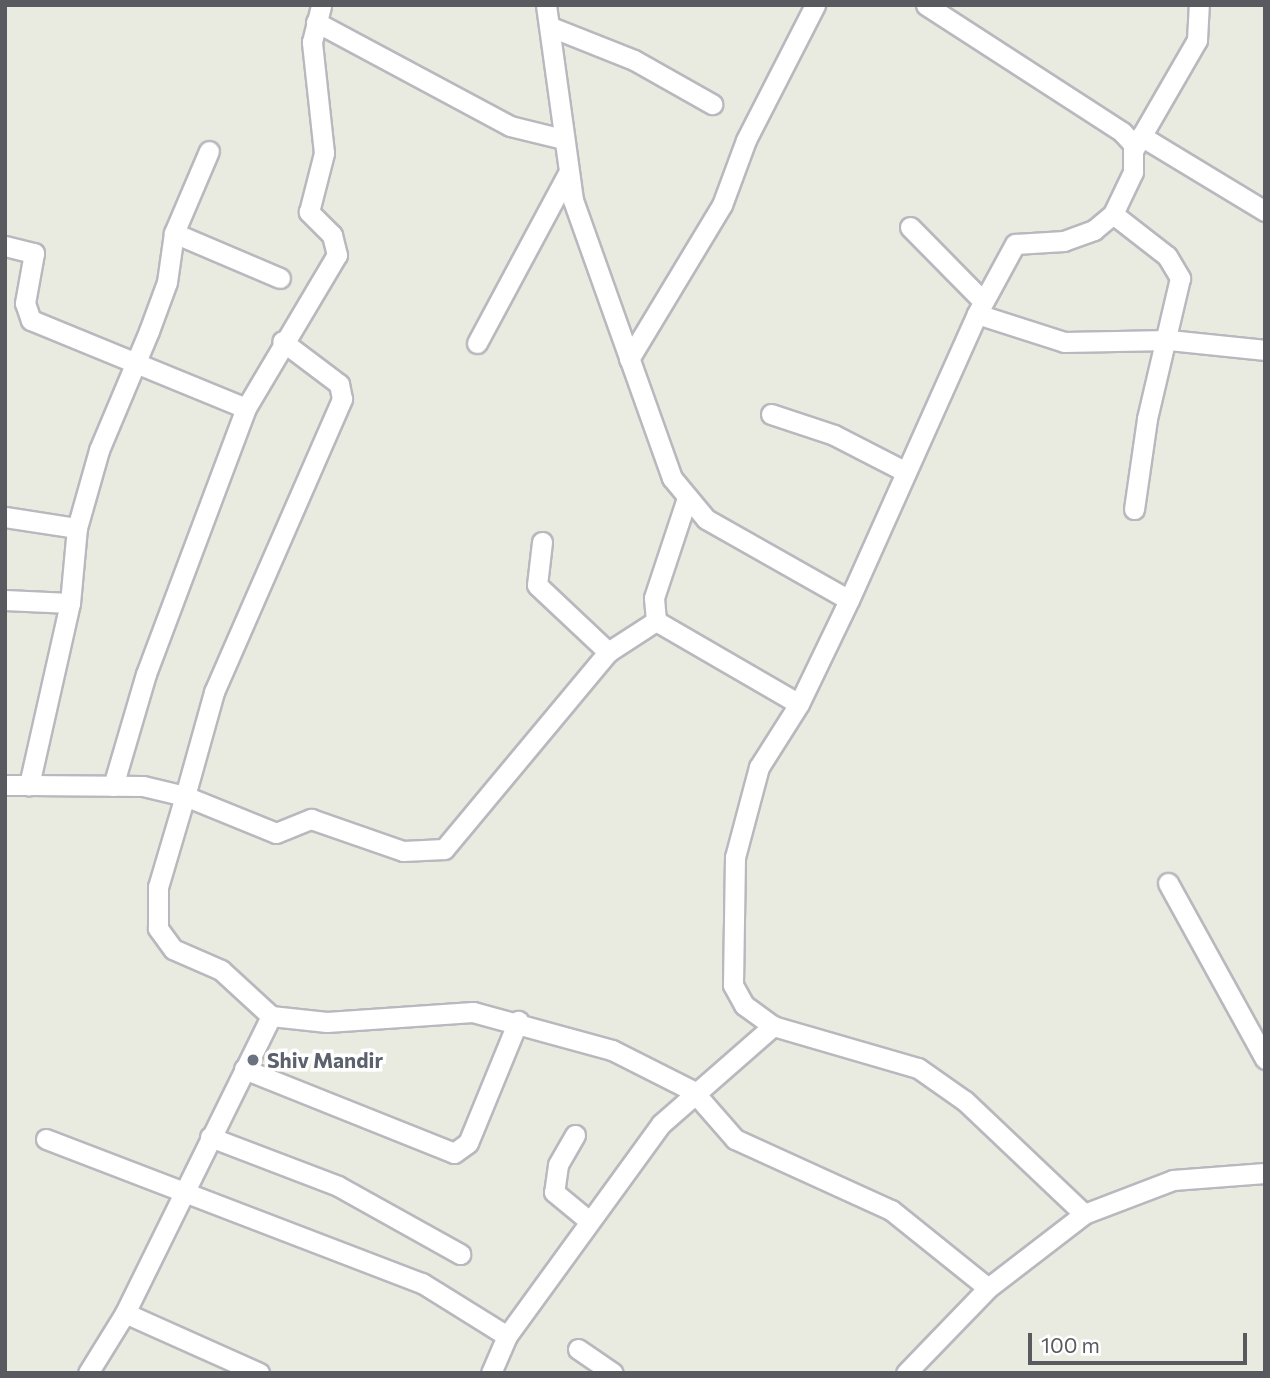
<!DOCTYPE html>
<html>
<head>
<meta charset="utf-8">
<style>
  body { margin:0 }
  #map { position:relative; width:1270px; height:1378px; overflow:hidden; background:#eaebe0; font-family:Commissioner,sans-serif }
  div>[style] { position:absolute }
  .roads { filter:drop-shadow(2px 0 #b8b8be) drop-shadow(-2px 0 #b8b8be) drop-shadow(0 2px #b8b8be) drop-shadow(0 -2px #b8b8be) }
  .minor>* { height:19px; margin:-9.5px; padding:0 9.5px; transform-origin:9.5px; border-radius:9.5px; background:#fff }
  .dots>* { width:19px; height:19px; translate:-50% -50%; box-sizing:border-box; border:4px solid #fff; border-radius:50% }
  span { translate:-50% -50%; white-space:nowrap; text-align:center; line-height:1.15; -webkit-text-stroke:7px #fff; paint-order:stroke }
  .worship-label { font-size:21px; color:#5b616d; font-weight:700 }
  .left { translate:0 -50%; text-align:left }
  .frame { position:absolute; inset:0; border:7px solid #595a60; pointer-events:none }
  .scale { position:absolute; left:1028px; top:1333px; width:219px; height:32px; box-sizing:border-box; border:4px solid #595a60; border-top:0; padding-left:9px; font-size:21px; line-height:24px; white-space:nowrap; color:#595a60; -webkit-text-stroke:5px #fff; paint-order:stroke }
</style>
</head>
<body>
<div id="map">
  <div class="roads">
    <div class="minor">
      <i style="left:546px;top:5px;width:197px;rotate:82.1deg"></i>
      <i style="left:573px;top:200px;width:295px;rotate:70.4deg"></i>
      <i style="left:672px;top:478px;width:53px;rotate:50.3deg"></i>
      <i style="left:706px;top:519px;width:164px;rotate:29.5deg"></i>
      <i style="left:926px;top:5px;width:234px;rotate:32.9deg"></i>
      <i style="left:1122px;top:132px;width:16px;rotate:47deg"></i>
      <i style="left:1133px;top:144px;width:28px;rotate:90deg"></i>
      <i style="left:1133px;top:172px;width:47px;rotate:115.5deg"></i>
      <i style="left:1113px;top:214px;width:25px;rotate:140deg"></i>
      <i style="left:1094px;top:230px;width:32px;rotate:160deg"></i>
      <i style="left:1064px;top:241px;width:49px;rotate:176.5deg"></i>
      <i style="left:1015px;top:244px;width:80px;rotate:118.5deg"></i>
      <i style="left:977px;top:314px;width:313px;rotate:114.1deg"></i>
      <i style="left:849px;top:600px;width:115px;rotate:115.7deg"></i>
      <i style="left:799px;top:704px;width:75px;rotate:122.4deg"></i>
      <i style="left:759px;top:767px;width:93px;rotate:104.9deg"></i>
      <i style="left:735px;top:857px;width:128px;rotate:90.9deg"></i>
      <i style="left:733px;top:985px;width:23px;rotate:61deg"></i>
      <i style="left:744px;top:1005px;width:36px;rotate:36deg"></i>
      <i style="left:773px;top:1026px;width:151px;rotate:16.2deg"></i>
      <i style="left:918px;top:1068px;width:57px;rotate:35.1deg"></i>
      <i style="left:965px;top:1101px;width:164px;rotate:43.5deg"></i>
      <i style="left:316px;top:22px;width:220px;rotate:28.2deg"></i>
      <i style="left:510px;top:126px;width:55px;rotate:13.8deg"></i>
      <i style="left:551px;top:27px;width:89px;rotate:21.7deg"></i>
      <i style="left:634px;top:60px;width:90px;rotate:29.4deg"></i>
      <i style="left:1141px;top:136px;width:145px;rotate:31.2deg"></i>
      <i style="left:1134px;top:149px;width:126px;rotate:-60deg"></i>
      <i style="left:1197px;top:40px;width:35px;rotate:-87deg"></i>
      <i style="left:1113px;top:214px;width:68px;rotate:37.9deg"></i>
      <i style="left:1167px;top:256px;width:26px;rotate:59deg"></i>
      <i style="left:1180px;top:278px;width:145px;rotate:103.2deg"></i>
      <i style="left:1147px;top:419px;width:91px;rotate:98.2deg"></i>
      <i style="left:910px;top:227px;width:104px;rotate:45.4deg"></i>
      <i style="left:174px;top:233px;width:115px;rotate:23deg"></i>
      <i style="left:5px;top:246px;width:30px;rotate:14deg"></i>
      <i style="left:34px;top:253px;width:51px;rotate:100.2deg"></i>
      <i style="left:25px;top:303px;width:18px;rotate:71deg"></i>
      <i style="left:31px;top:320px;width:232px;rotate:22.3deg"></i>
      <i style="left:977px;top:314px;width:91px;rotate:17.8deg"></i>
      <i style="left:1064px;top:342px;width:105px;rotate:-1.1deg"></i>
      <i style="left:1169px;top:340px;width:97px;rotate:5.9deg"></i>
      <i style="left:477px;top:343px;width:193px;rotate:-61.8deg"></i>
      <i style="left:629px;top:359px;width:180px;rotate:-58.9deg"></i>
      <i style="left:722px;top:205px;width:69px;rotate:-69.7deg"></i>
      <i style="left:746px;top:140px;width:152px;rotate:-62.9deg"></i>
      <i style="left:771px;top:414px;width:66px;rotate:18.4deg"></i>
      <i style="left:834px;top:435px;width:81px;rotate:27.2deg"></i>
      <i style="left:686px;top:501px;width:102px;rotate:108.3deg"></i>
      <i style="left:654px;top:598px;width:23px;rotate:85deg"></i>
      <i style="left:656px;top:621px;width:165px;rotate:30.1deg"></i>
      <i style="left:5px;top:517px;width:73px;rotate:8.7deg"></i>
      <i style="left:542px;top:542px;width:43px;rotate:96.6deg"></i>
      <i style="left:537px;top:585px;width:98px;rotate:43.3deg"></i>
      <i style="left:5px;top:600px;width:65px;rotate:2.6deg"></i>
      <i style="left:70px;top:603px;width:187px;rotate:102.7deg"></i>
      <i style="left:29px;top:785px;width:24px;rotate:180deg"></i>
      <i style="left:70px;top:603px;width:75px;rotate:-84.7deg"></i>
      <i style="left:77px;top:528px;width:81px;rotate:-74.2deg"></i>
      <i style="left:99px;top:450px;width:129px;rotate:-67.2deg"></i>
      <i style="left:149px;top:331px;width:52px;rotate:-69.8deg"></i>
      <i style="left:167px;top:282px;width:49px;rotate:-81.9deg"></i>
      <i style="left:174px;top:233px;width:89px;rotate:-66.9deg"></i>
      <i style="left:29px;top:785px;width:114px;rotate:0.5deg"></i>
      <i style="left:143px;top:786px;width:43px;rotate:13.4deg"></i>
      <i style="left:185px;top:796px;width:108px;rotate:-74.4deg"></i>
      <i style="left:214px;top:692px;width:320px;rotate:-66.4deg"></i>
      <i style="left:342px;top:399px;width:15px;rotate:-101deg"></i>
      <i style="left:339px;top:384px;width:71px;rotate:-143deg"></i>
      <i style="left:113px;top:786px;width:117px;rotate:-73.6deg"></i>
      <i style="left:146px;top:674px;width:284px;rotate:-69.4deg"></i>
      <i style="left:246px;top:408px;width:178px;rotate:-59.3deg"></i>
      <i style="left:337px;top:255px;width:21px;rotate:-104deg"></i>
      <i style="left:332px;top:235px;width:33px;rotate:-135deg"></i>
      <i style="left:309px;top:212px;width:61px;rotate:-75.7deg"></i>
      <i style="left:324px;top:153px;width:112px;rotate:-96.2deg"></i>
      <i style="left:312px;top:42px;width:38px;rotate:-76deg"></i>
      <i style="left:1168px;top:883px;width:201px;rotate:61.1deg"></i>
      <i style="left:271px;top:1016px;width:56px;rotate:6.1deg"></i>
      <i style="left:327px;top:1022px;width:146px;rotate:-3.9deg"></i>
      <i style="left:473px;top:1012px;width:144px;rotate:15.3deg"></i>
      <i style="left:612px;top:1050px;width:91px;rotate:26.8deg"></i>
      <i style="left:693px;top:1091px;width:64px;rotate:48.8deg"></i>
      <i style="left:735px;top:1139px;width:171px;rotate:24.5deg"></i>
      <i style="left:891px;top:1210px;width:124px;rotate:38.8deg"></i>
      <i style="left:244px;top:1069px;width:226px;rotate:21.8deg"></i>
      <i style="left:454px;top:1153px;width:17px;rotate:-36deg"></i>
      <i style="left:468px;top:1143px;width:132px;rotate:-67.7deg"></i>
      <i style="left:575px;top:1135px;width:34px;rotate:120deg"></i>
      <i style="left:558px;top:1165px;width:27px;rotate:98deg"></i>
      <i style="left:554px;top:1192px;width:44px;rotate:39.5deg"></i>
      <i style="left:210px;top:1137px;width:137px;rotate:20.9deg"></i>
      <i style="left:338px;top:1186px;width:140px;rotate:29.1deg"></i>
      <i style="left:46px;top:1139px;width:403px;rotate:21deg"></i>
      <i style="left:422px;top:1283px;width:100px;rotate:31.9deg"></i>
      <i style="left:125px;top:1313px;width:147px;rotate:24.1deg"></i>
      <i style="left:578px;top:1349px;width:42px;rotate:34.4deg"></i>
      <i style="left:88px;top:1373px;width:70px;rotate:-58.3deg"></i>
      <i style="left:125px;top:1313px;width:331px;rotate:-63.8deg"></i>
      <i style="left:271px;top:1016px;width:68px;rotate:-137.4deg"></i>
      <i style="left:221px;top:970px;width:52px;rotate:-156.4deg"></i>
      <i style="left:173px;top:949px;width:26px;rotate:-126deg"></i>
      <i style="left:158px;top:928px;width:41px;rotate:-90deg"></i>
      <i style="left:158px;top:887px;width:95px;rotate:-73.5deg"></i>
      <i style="left:185px;top:796px;width:98px;rotate:22.1deg"></i>
      <i style="left:276px;top:833px;width:38px;rotate:-22deg"></i>
      <i style="left:311px;top:819px;width:97px;rotate:19.2deg"></i>
      <i style="left:403px;top:851px;width:41px;rotate:-2.8deg"></i>
      <i style="left:444px;top:849px;width:256px;rotate:-50.2deg"></i>
      <i style="left:608px;top:652px;width:57px;rotate:-32.9deg"></i>
      <i style="left:491px;top:1373px;width:40px;rotate:-66.6deg"></i>
      <i style="left:507px;top:1336px;width:262px;rotate:-54deg"></i>
      <i style="left:661px;top:1124px;width:149px;rotate:-41.2deg"></i>
      <i style="left:906px;top:1373px;width:118px;rotate:-46deg"></i>
      <i style="left:988px;top:1288px;width:121px;rotate:-37.6deg"></i>
      <i style="left:1084px;top:1214px;width:95px;rotate:-20.9deg"></i>
      <i style="left:1173px;top:1180px;width:92px;rotate:-4.4deg"></i>
    </div>
  </div>
  <div class="dots">
    <i style="left:253px;top:1060px;background:#6b7280"></i>
  </div>
  <div class="worship-label">
    <span class="left" style="left:267px;top:1060px">Shiv Mandir</span>
  </div>
  <div class="frame"></div>
  <div class="scale">100 m</div>
</div>
</body>
</html>
